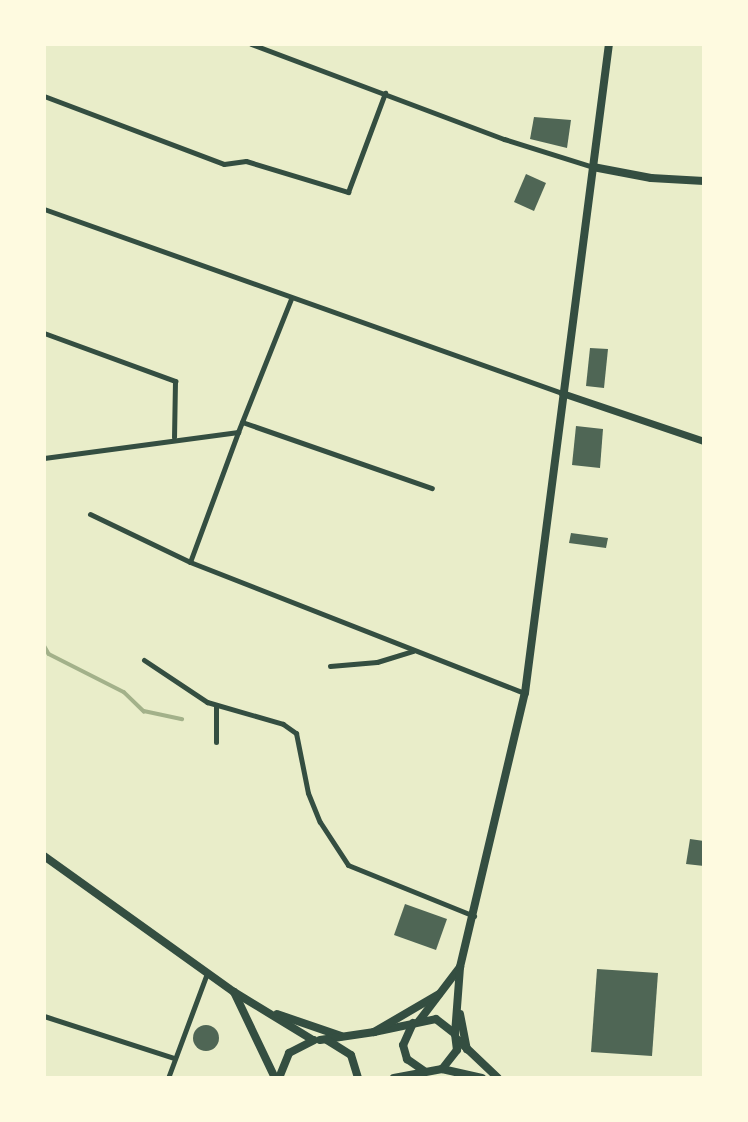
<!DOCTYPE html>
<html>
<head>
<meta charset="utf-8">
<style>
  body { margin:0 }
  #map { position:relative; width:748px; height:1122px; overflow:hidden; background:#e9edc9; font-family:"Source Serif 4",serif }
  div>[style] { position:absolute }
  .stream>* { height:3.5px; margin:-1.75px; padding:0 1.75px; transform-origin:1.75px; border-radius:1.75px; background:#a3b18a }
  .building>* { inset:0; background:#4f6655 }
  .round { border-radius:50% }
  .minor>* { height:5px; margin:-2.5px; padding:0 2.5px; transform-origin:2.5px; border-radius:2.5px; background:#344e41 }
  .tertiary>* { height:7px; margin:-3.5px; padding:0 3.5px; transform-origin:3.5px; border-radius:3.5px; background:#344e41 }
  .secondary>* { height:8px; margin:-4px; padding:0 4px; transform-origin:4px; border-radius:4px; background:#344e41 }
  span { translate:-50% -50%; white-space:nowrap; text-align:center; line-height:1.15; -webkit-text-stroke:5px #fefae0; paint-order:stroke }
  .frame { position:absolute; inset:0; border:46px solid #fefae0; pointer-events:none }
</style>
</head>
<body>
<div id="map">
  <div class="stream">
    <i style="left:44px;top:645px;width:10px;rotate:61deg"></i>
    <i style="left:49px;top:654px;width:84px;rotate:26.9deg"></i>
    <i style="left:124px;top:692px;width:28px;rotate:44deg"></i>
    <i style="left:144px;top:711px;width:39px;rotate:12deg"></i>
  </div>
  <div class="building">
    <i style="clip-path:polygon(534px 117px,571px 120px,567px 148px,530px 139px)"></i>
    <i style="clip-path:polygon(526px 174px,546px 183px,534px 211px,514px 202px)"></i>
    <i style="clip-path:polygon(590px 348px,608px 349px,604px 388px,586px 386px)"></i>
    <i style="clip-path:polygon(576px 426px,603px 429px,600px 468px,572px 465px)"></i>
    <i style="clip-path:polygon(571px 533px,608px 538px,606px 548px,569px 543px)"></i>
    <i style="clip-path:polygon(690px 839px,704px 841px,704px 866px,686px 864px)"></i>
    <i style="clip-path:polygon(405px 904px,447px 919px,436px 950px,394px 935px)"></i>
    <i style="clip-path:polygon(597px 969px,658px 973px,652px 1056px,591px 1052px)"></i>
    <i class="round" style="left:193px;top:1025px;width:26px;height:26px"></i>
  </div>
  <div class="minor">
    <i style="left:251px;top:44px;width:270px;rotate:20.6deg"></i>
    <i style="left:504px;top:139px;width:93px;rotate:17.5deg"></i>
    <i style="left:44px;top:96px;width:192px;rotate:20.7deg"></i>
    <i style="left:224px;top:164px;width:22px;rotate:-8deg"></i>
    <i style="left:246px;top:161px;width:107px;rotate:16.9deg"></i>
    <i style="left:348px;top:192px;width:106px;rotate:-69.5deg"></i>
    <i style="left:44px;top:209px;width:550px;rotate:19.56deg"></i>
    <i style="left:44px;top:333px;width:140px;rotate:20.1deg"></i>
    <i style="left:175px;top:381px;width:56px;rotate:91deg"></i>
    <i style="left:242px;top:422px;width:201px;rotate:19.2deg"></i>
    <i style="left:44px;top:458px;width:196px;rotate:-7.6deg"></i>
    <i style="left:238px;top:432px;width:143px;rotate:-68.3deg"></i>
    <i style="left:90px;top:514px;width:111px;rotate:25.6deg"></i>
    <i style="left:190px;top:562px;width:360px;rotate:21.4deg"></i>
    <i style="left:190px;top:562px;width:139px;rotate:-69.7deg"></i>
    <i style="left:144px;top:660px;width:76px;rotate:33.7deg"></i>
    <i style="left:207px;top:702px;width:79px;rotate:16.1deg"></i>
    <i style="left:283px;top:724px;width:16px;rotate:35deg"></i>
    <i style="left:296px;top:733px;width:61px;rotate:78.7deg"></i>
    <i style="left:308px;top:793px;width:31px;rotate:68deg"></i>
    <i style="left:320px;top:822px;width:51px;rotate:56.9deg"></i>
    <i style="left:348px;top:865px;width:136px;rotate:22deg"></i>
    <i style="left:330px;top:666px;width:47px;rotate:-4.9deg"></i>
    <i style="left:377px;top:662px;width:37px;rotate:-17deg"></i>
    <i style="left:216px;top:705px;width:37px;rotate:90deg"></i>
    <i style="left:44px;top:1016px;width:137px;rotate:17.9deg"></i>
    <i style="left:168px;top:1078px;width:112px;rotate:-69.6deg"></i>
  </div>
  <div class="tertiary">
    <i style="left:562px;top:393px;width:150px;rotate:18.7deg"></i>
  </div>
  <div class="secondary">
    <i style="left:593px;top:167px;width:59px;rotate:10.7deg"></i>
    <i style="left:651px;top:178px;width:53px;rotate:3.2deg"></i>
    <i style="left:44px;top:856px;width:234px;rotate:35.6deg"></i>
    <i style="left:234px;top:992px;width:92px;rotate:31.3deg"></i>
    <i style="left:234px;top:992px;width:95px;rotate:64.5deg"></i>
    <i style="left:277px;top:1014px;width:68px;rotate:19deg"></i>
    <i style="left:460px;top:1014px;width:36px;rotate:79deg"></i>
    <i style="left:419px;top:1021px;width:68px;rotate:-52.8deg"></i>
    <i style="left:413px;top:1023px;width:24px;rotate:114deg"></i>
    <i style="left:403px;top:1045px;width:15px;rotate:74deg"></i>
    <i style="left:407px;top:1059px;width:21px;rotate:35deg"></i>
    <i style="left:374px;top:1032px;width:63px;rotate:-11.8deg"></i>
    <i style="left:436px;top:1019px;width:24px;rotate:38deg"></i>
    <i style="left:455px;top:1034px;width:16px;rotate:83deg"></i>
    <i style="left:457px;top:1050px;width:24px;rotate:128deg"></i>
    <i style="left:442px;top:1069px;width:49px;rotate:169.4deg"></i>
    <i style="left:455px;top:1034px;width:67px;rotate:-85.7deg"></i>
    <i style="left:460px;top:967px;width:282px;rotate:-76.7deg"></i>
    <i style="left:525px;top:693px;width:654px;rotate:-82.63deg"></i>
    <i style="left:320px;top:1040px;width:55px;rotate:-8.4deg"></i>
    <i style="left:374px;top:1032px;width:75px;rotate:-30.3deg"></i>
    <i style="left:327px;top:1040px;width:28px;rotate:32deg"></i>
    <i style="left:351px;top:1055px;width:24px;rotate:73deg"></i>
    <i style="left:458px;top:1040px;width:55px;rotate:43.5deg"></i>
    <i style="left:442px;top:1069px;width:41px;rotate:12.7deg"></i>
    <i style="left:279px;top:1078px;width:27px;rotate:-68deg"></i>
    <i style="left:289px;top:1053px;width:28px;rotate:-27deg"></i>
  </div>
  <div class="frame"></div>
</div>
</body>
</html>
